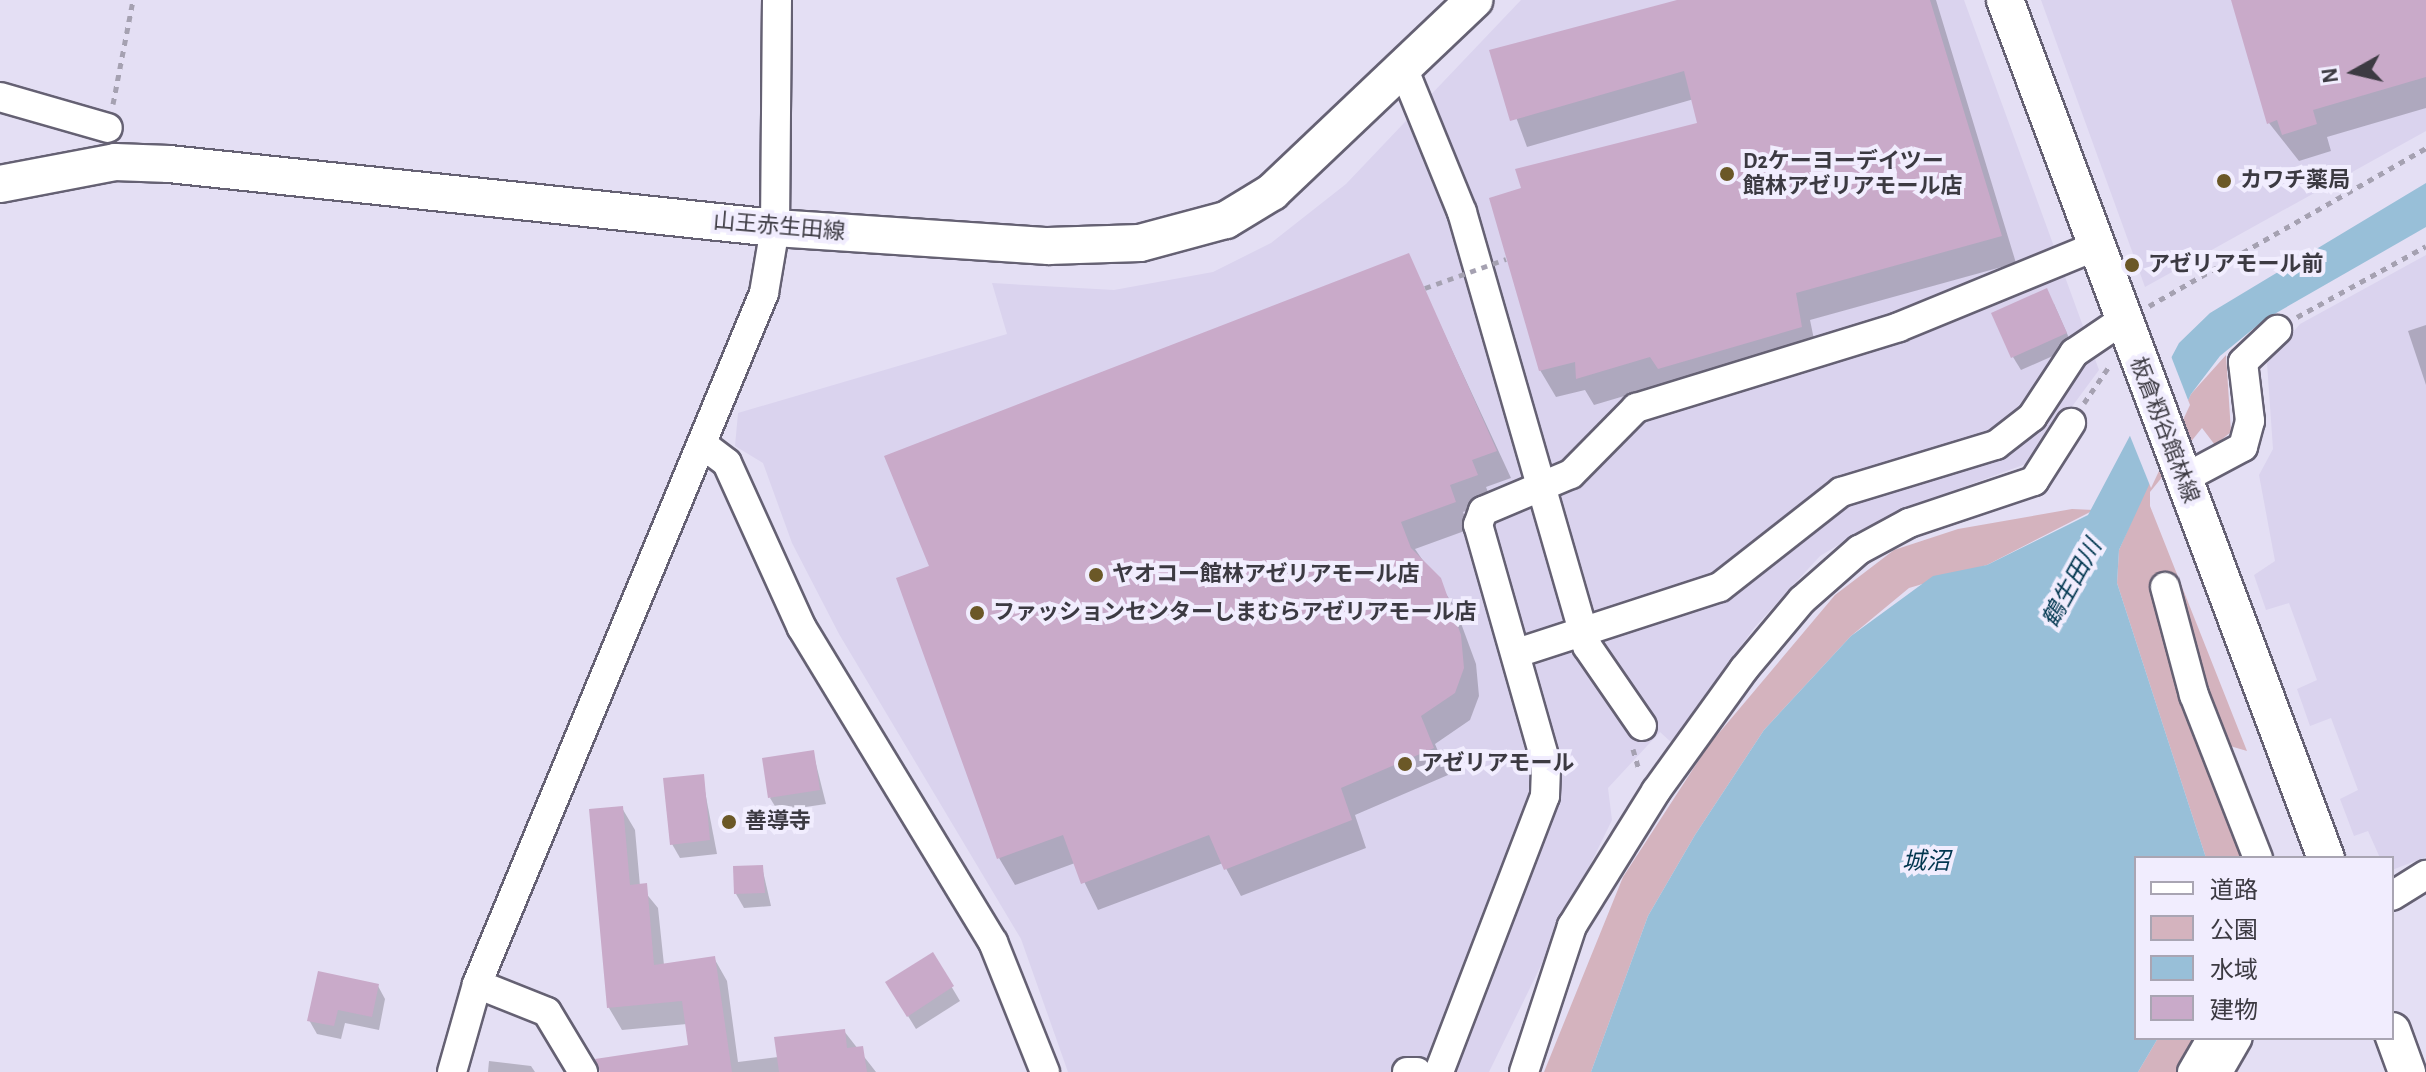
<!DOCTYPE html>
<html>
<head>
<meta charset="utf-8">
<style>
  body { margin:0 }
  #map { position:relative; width:2426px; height:1072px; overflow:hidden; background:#e4dff4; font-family:"Alegreya Sans","Noto Sans JP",sans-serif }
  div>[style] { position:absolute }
  .built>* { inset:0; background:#dad3ee }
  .green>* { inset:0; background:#d4b3be }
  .water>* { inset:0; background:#98bfd8 }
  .pier>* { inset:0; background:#e4dff4 }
  .shadow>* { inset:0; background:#0003 }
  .building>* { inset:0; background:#c9aac9 }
  .path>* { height:5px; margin-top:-2.5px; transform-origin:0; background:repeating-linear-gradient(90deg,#a5a1b1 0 6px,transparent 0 12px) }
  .roads { filter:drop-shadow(2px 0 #656173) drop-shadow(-2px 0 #656173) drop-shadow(0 2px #656173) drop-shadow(0 -2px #656173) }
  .minor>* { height:28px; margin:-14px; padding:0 14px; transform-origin:14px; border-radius:14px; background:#fff }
  .major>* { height:36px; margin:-18px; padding:0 18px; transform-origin:18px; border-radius:18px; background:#fff }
  .path-bridge>* { height:5px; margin-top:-2.5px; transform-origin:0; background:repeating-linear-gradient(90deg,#a5a1b1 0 6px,transparent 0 12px) }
  .dots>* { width:22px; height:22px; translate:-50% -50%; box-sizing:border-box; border:4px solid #f1edfe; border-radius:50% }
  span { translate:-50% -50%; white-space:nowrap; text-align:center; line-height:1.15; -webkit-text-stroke:8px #f1edfe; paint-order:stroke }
  .poi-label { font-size:22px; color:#3c3a42; font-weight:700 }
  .left { translate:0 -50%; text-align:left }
  .street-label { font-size:22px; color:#3c3a42 }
  .water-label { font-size:24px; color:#00364f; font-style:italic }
  .legend { position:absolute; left:2134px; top:856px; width:260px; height:184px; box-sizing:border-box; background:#f1edfe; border:2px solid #a9a5b3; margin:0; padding:10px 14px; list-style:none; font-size:24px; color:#3c3a42 }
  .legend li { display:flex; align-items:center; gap:16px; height:40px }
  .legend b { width:40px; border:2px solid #a9a5b3 }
  .north { position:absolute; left:2314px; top:32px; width:80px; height:80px; -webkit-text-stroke:6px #f1edfe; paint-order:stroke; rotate:262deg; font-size:22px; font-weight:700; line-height:32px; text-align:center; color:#3c3a42 }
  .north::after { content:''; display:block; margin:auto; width:28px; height:36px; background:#3c3a42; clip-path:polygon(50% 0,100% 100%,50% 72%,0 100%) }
</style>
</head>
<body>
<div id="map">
  <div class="built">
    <i style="clip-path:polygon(1521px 0,1964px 0,2099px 370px,2031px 462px,1888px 515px,1820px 556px,1754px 628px,1672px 743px,1660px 732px,1608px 788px,1612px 820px,1489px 1072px,1068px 1072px,1021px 939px,839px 634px,792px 543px,763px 463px,735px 446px,738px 413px,1007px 334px,992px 283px,1114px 290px,1213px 272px,1271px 243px,1346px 184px)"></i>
    <i style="clip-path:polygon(2041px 0,2426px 0,2426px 131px,2145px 287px)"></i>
    <i style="clip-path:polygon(2426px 255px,2426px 857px,2392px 870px,2392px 858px,2380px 858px,2368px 831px,2354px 836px,2340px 799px,2358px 790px,2331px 718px,2310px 726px,2297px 689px,2317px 680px,2289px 603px,2266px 610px,2254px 575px,2275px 561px,2259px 475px,2273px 449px,2267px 363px,2300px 324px)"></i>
  </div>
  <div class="green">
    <i style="clip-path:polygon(2226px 355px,2231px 432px,2215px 445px,2202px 428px,2150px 492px,2150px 506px,2247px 751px,2220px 743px,2248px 858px,2206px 858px,2117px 583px,2119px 550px,2157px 463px,2191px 394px)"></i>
    <i style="clip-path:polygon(2072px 509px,2094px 510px,1987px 565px,1909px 588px,1851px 636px,1764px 730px,1695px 835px,1648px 916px,1591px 1072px,1544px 1072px,1623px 877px,1708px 746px,1835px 595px,1894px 550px,1958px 529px)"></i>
    <i style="clip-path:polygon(2158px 1038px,2202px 1038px,2184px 1072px,2138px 1072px)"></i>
  </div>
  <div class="water">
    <i style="clip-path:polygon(2426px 183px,2426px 227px,2264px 320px,2220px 356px,2191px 394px,2119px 550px,2117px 583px,2206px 858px,2136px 858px,2136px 1038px,2158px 1038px,2138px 1072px,1591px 1072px,1648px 916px,1695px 835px,1764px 730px,1851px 636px,1933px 576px,1987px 565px,2088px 515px,2179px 343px,2210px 313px)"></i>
  </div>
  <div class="pier">
    <i style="clip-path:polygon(2169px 351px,2190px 405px,2151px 488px,2126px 426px)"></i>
  </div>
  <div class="shadow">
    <i style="clip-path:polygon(1694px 0,1936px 0,2016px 263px,1810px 320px,1817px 354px,1676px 396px,1668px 383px,1594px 405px,1585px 390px,1556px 397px,1540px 370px,1700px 124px,1694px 99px,1527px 147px,1492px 52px)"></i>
    <i style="clip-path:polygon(2233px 0,2426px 0,2426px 108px,2327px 137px,2331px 151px,2299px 161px,2269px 123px)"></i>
    <i style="clip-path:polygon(1408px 255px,1511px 478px,1486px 487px,1492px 502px,1463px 512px,1470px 529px,1415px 549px,1455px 607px,1476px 664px,1479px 696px,1470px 720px,1435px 744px,1448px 775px,1355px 815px,1366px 848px,1241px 896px,1223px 863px,1098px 910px,1075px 863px,1015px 885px,999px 858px,932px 567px)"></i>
    <i style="clip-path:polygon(2054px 304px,2073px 347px,2021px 370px,2013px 357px)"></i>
    <i style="clip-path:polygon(2426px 325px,2426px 385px,2408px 331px)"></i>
    <i style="clip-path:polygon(813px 752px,826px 804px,778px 811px,770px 798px)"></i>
    <i style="clip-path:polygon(702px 776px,717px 854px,680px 858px,672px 844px)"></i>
    <i style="clip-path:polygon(622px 808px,635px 830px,640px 886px,658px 908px,664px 965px,714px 958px,727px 981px,738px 1062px,778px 1057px,844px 1031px,876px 1072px,632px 1072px,690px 1047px,687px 1024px,622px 1030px,609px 1008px)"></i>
    <i style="clip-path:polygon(762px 867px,771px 906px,744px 908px,736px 894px)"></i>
    <i style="clip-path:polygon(932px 954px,960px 1001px,916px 1029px,887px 982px)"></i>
    <i style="clip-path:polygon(378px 986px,385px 999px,379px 1030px,345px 1023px,341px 1039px,317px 1034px,309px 1020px)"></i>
    <i style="clip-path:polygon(489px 1061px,531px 1066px,535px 1072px,488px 1072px)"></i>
  </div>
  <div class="building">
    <i style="clip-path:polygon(1677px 0,1930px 0,2002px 236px,1796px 293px,1802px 327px,1658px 369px,1650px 357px,1576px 379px,1575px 362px,1539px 371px,1489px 198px,1521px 188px,1515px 169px,1697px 123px,1684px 71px,1510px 121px,1489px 50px)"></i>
    <i style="clip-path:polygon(2231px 0,2426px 0,2426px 77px,2313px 110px,2317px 124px,2282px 135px,2277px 120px,2267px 124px)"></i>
    <i style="clip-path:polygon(1409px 253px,1497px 451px,1472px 460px,1478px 475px,1450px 485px,1456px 502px,1401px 522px,1411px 548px,1441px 578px,1461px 635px,1464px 668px,1455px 693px,1421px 716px,1434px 748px,1341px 788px,1352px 820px,1224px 870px,1209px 835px,1081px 884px,1063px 835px,997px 859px,896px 578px,929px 566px,884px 456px)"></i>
    <i style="clip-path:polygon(2047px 288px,2067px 333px,2011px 358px,1991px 313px)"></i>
    <i style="clip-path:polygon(814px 750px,820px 790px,768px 798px,762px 758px)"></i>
    <i style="clip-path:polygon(704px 774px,710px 840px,670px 845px,663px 778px)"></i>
    <i style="clip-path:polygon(623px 806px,630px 885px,647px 883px,654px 965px,715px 956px,732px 1072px,600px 1072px,595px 1059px,688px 1045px,682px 1001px,607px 1008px,589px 809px)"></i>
    <i style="clip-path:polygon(763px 865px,765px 893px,734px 894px,733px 866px)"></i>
    <i style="clip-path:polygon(933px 952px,954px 986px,907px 1017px,885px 982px)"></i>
    <i style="clip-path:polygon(318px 971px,379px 984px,372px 1017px,338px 1010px,334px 1026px,307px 1021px)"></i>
    <i style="clip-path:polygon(845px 1029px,847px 1048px,863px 1046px,867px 1072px,779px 1072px,774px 1037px)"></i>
  </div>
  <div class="path">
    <i style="left:113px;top:104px;width:106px;rotate:-79.1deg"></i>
    <i style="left:2149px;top:306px;width:319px;rotate:-29.7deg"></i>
    <i style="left:2297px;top:317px;width:147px;rotate:-28.8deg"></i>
    <i style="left:2084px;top:403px;width:46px;rotate:-55.6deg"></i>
    <i style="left:1633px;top:749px;width:22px;rotate:74deg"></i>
  </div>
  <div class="roads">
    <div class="minor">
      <i style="left:1404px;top:70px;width:153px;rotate:67.8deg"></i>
      <i style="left:1462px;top:212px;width:452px;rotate:73.9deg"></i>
      <i style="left:1587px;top:646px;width:97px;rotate:55.5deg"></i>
      <i style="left:0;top:97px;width:112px;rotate:16deg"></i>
      <i style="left:702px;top:444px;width:31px;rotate:37deg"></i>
      <i style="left:727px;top:463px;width:181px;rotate:65.6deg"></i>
      <i style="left:802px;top:628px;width:368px;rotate:58.7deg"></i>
      <i style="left:993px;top:942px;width:140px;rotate:68.2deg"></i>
      <i style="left:2183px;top:479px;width:68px;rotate:-28.1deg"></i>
      <i style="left:2243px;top:447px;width:27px;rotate:-75deg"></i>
      <i style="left:2250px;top:421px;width:59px;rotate:-96.8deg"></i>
      <i style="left:2243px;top:362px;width:47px;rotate:-43.3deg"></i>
      <i style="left:2165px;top:587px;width:112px;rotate:75deg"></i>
      <i style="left:2194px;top:695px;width:175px;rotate:68.6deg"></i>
      <i style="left:1517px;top:653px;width:213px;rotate:-18deg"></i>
      <i style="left:1720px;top:587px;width:154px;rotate:-38.1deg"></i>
      <i style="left:1841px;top:492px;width:162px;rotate:-16.9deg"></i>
      <i style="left:1996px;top:445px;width:46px;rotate:-37.9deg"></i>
      <i style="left:2032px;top:417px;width:77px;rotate:-56.7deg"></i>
      <i style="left:2074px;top:353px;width:57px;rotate:-34.2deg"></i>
      <i style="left:2392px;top:896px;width:40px;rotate:-32deg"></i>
      <i style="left:477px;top:984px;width:75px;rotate:21.8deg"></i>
      <i style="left:547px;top:1012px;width:70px;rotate:59deg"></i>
      <i style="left:452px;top:1072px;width:91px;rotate:-74.1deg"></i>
      <i style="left:477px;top:984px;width:748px;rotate:-67.44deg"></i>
      <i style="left:764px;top:293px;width:66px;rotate:-80.4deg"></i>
      <i style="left:775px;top:228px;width:228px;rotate:-89.5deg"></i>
      <i style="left:1407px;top:1072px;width:10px"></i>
      <i style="left:1439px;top:1072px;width:296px;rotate:-69deg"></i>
      <i style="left:1545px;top:796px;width:33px;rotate:-88deg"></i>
      <i style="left:1546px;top:763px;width:248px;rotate:-105.9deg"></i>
      <i style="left:1478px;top:525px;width:15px;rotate:-70deg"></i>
      <i style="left:1483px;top:511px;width:95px;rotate:-22.8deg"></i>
      <i style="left:1571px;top:474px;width:93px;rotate:-45.4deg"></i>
      <i style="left:1636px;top:408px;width:275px;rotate:-17.1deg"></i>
      <i style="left:1899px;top:327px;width:211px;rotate:-22.3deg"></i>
      <i style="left:1524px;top:1072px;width:154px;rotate:-71.8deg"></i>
      <i style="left:1572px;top:926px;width:159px;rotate:-58.1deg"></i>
      <i style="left:1656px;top:791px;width:150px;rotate:-54.2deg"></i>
      <i style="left:1744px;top:669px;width:90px;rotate:-50deg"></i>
      <i style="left:1802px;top:600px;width:76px;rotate:-41.3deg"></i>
      <i style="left:1859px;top:550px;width:57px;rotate:-28.4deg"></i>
      <i style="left:1909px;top:523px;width:132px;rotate:-18.6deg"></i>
      <i style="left:2034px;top:481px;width:69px;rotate:-57.5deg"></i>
      <i style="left:2192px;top:1072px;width:39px;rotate:-60deg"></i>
      <i style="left:2218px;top:1072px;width:39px;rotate:-60deg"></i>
    </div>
    <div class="major">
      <i style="left:2005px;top:0;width:916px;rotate:69.49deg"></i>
      <i style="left:0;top:184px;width:117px;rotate:-10.8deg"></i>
      <i style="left:115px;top:162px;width:54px;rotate:2.1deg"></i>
      <i style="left:169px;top:164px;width:609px;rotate:6.03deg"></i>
      <i style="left:775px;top:228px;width:274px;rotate:3.8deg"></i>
      <i style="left:1048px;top:246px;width:92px;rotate:-1.9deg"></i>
      <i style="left:1140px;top:243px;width:89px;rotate:-15deg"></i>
      <i style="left:1226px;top:220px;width:54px;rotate:-31.3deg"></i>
      <i style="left:1272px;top:192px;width:279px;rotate:-43.5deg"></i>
      <i style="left:2392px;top:1031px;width:44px;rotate:69.9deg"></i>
    </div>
  </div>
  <div class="path-bridge">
    <i style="left:1425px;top:288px;width:86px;rotate:-19.7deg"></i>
  </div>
  <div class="dots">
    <i style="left:1727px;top:174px;background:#6b5827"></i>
    <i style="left:2224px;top:181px;background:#6b5827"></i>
    <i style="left:2132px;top:265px;background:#6b5827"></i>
    <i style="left:1096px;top:575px;background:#6b5827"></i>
    <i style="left:977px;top:613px;background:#6b5827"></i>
    <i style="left:1405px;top:764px;background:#6b5827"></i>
    <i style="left:729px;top:822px;background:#6b5827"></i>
  </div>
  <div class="poi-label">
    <span class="left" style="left:1743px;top:174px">D2ケーヨーデイツー<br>館林アゼリアモール店</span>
    <span class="left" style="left:2240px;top:181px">カワチ薬局</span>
    <span class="left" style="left:2148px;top:265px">アゼリアモール前</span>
    <span class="left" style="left:1112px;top:575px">ヤオコー館林アゼリアモール店</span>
    <span class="left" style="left:993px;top:613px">ファッションセンターしまむらアゼリアモール店</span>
    <span class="left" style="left:1421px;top:764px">アゼリアモール</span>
    <span class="left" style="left:745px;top:822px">善導寺</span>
  </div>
  <div class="street-label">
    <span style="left:779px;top:227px;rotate:5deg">山王赤生田線</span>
    <span style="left:2164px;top:430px;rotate:69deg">板倉籾谷館林線</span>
  </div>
  <div class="water-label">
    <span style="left:2073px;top:584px;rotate:-61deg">鶴生田川</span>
    <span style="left:1926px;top:863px">城沼</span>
  </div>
  <ul class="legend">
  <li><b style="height:10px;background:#fff"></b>道路</li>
  <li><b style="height:22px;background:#d4b3be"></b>公園</li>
  <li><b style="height:22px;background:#98bfd8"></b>水域</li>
  <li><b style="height:22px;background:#c9aac9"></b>建物</li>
  </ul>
  <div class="north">N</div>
</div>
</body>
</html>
